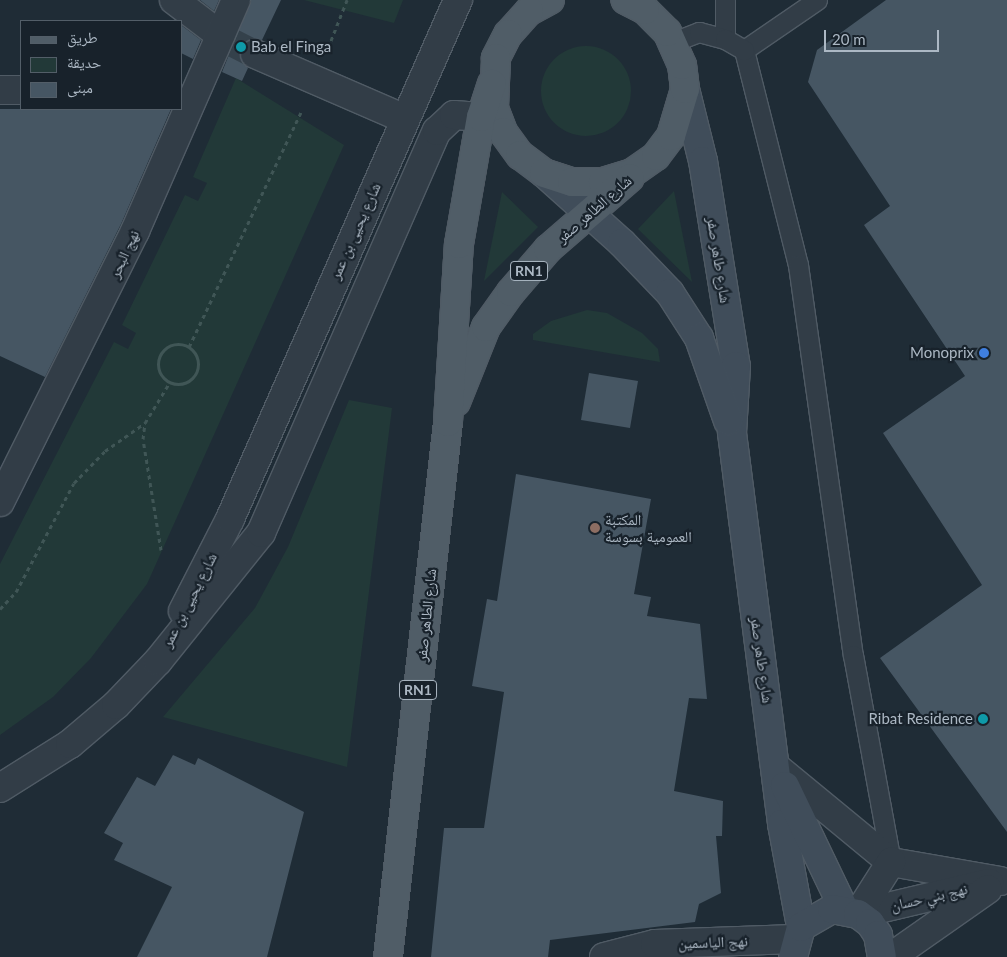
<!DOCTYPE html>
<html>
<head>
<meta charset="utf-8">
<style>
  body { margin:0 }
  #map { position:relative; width:1007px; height:957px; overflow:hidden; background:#1f2c36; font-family:Lato,"Noto Naskh Arabic",sans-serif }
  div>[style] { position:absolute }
  .green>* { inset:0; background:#223938 }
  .round { border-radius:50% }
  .building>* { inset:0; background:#465663 }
  .minor-tunnel>* { height:28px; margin-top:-14px; transform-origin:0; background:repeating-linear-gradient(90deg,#34414b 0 28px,transparent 0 42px) }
  .path>* { height:3px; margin-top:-1.5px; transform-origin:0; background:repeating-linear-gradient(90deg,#405656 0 4px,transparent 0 8px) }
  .path>.ring { margin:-1.5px; padding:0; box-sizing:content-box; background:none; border:3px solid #405656; border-radius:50% }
  .roads { filter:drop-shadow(1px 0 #505b65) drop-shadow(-1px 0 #505b65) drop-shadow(0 1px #505b65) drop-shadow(0 -1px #505b65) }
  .service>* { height:19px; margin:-9.5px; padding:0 9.5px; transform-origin:9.5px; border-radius:9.5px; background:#323d47 }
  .pedestrian>* { height:28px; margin:-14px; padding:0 14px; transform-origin:14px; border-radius:14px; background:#323d47 }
  .minor>* { height:28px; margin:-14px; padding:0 14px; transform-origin:14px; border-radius:14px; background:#323d47 }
  .secondary>* { height:28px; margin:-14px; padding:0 14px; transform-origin:14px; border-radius:14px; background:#404d5a }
  .primary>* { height:28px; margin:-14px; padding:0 14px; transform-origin:14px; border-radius:14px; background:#505d67 }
  .dots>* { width:14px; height:14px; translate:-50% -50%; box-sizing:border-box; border:2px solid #18222b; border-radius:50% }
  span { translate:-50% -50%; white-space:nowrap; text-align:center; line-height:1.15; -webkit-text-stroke:4.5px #18222b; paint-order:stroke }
  .shield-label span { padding:1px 4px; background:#18222b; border:1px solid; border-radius:4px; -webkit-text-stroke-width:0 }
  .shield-label { font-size:14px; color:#acb8c4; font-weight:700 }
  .poi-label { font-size:15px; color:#acb8c4 }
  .left { translate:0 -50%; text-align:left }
  .right { translate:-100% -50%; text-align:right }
  .street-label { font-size:15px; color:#acb8c4 }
  .legend { position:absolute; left:20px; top:20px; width:162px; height:90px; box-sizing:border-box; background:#18222b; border:1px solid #535e68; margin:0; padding:6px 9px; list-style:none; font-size:15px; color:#acb8c4 }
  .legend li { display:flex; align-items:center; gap:10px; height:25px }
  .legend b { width:25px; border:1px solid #535e68 }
  .scale { position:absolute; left:824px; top:30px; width:115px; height:22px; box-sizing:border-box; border:2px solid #acb8c4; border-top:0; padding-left:6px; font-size:15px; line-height:18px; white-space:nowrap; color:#acb8c4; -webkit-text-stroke:4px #18222b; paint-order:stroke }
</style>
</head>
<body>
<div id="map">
  <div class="green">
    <i style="clip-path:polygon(304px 0,403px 0,394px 23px)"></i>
    <i class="round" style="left:541px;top:46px;width:90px;height:90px"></i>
    <i style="clip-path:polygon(236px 78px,344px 145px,147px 584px,91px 658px,53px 697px,0 735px,0 564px,114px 342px,128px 349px,136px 333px,122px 325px,185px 195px,198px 201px,207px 183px,193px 177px)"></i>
    <i style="clip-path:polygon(674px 191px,692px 282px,638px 229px)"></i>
    <i style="clip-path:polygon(502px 192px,538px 227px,484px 281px)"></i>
    <i style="clip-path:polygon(587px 310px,607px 313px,642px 333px,658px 349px,660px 362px,533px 340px,533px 334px,551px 321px)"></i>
    <i style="clip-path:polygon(349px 400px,392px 408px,347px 767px,163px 717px,255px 608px,288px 547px)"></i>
  </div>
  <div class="building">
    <i style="clip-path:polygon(200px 0,219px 0,214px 11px)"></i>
    <i style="clip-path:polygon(251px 0,281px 0,262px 40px,253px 39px,241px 47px,240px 56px,248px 68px,242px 81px,222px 72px)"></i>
    <i style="clip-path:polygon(886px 0,1007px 0,1007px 832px,880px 658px,982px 585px,883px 433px,965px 376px,864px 225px,890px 206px,808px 82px,817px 50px)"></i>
    <i style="clip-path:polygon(181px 25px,201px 40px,193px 59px,181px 53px)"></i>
    <i style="clip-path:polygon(0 109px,171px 109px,121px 224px,45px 377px,0 356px)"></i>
    <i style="clip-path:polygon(589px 373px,638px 381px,630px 428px,581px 420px)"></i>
    <i style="clip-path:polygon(516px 474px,651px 499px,634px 594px,651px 597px,647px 616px,700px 624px,707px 699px,689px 698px,674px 791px,723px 801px,722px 836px,716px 836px,721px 893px,699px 904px,695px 922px,550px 940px,548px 957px,431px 957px,444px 828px,484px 828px,504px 692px,472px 686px,487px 599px,497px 601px)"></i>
    <i style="clip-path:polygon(173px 755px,195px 765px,198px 758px,304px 812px,267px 957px,137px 957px,172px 887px,114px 860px,123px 843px,104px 833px,137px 777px,155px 786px)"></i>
  </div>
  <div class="minor-tunnel">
    <i style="left:227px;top:40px;width:31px;rotate:27deg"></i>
  </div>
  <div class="path">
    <i style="left:328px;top:48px;width:52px;rotate:-68.4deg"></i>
    <i class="ring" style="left:158px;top:344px;width:37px;height:37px"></i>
    <i style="left:189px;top:347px;width:260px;rotate:-64.5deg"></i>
    <i style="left:161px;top:550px;width:112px;rotate:-99.2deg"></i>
    <i style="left:143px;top:439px;width:16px;rotate:-83deg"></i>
    <i style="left:145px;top:423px;width:48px;rotate:-58.6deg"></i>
    <i style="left:0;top:609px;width:23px;rotate:-47deg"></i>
    <i style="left:16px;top:592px;width:123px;rotate:-62deg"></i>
    <i style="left:74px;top:483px;width:45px;rotate:-45.9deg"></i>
    <i style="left:105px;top:451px;width:49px;rotate:-35deg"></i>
  </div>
  <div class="roads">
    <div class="service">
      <i style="left:817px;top:0;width:88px;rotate:145.6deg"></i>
      <i style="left:744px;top:50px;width:222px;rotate:75.9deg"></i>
      <i style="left:798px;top:265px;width:394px;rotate:82deg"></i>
      <i style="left:853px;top:655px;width:210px;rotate:79.6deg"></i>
      <i style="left:725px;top:39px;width:39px;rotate:-90deg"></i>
      <i style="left:673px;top:42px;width:28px;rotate:-21deg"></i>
      <i style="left:699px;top:32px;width:27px;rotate:15deg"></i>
      <i style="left:725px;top:39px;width:22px;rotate:30deg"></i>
    </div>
    <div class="pedestrian">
      <i style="left:174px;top:0;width:58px;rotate:37.3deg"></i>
      <i style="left:0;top:90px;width:21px"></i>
    </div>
    <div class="minor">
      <i style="left:255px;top:54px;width:163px;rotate:23.4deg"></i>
      <i style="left:0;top:502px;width:303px;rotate:-63.5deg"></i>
      <i style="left:135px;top:231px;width:252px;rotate:-66.4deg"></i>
      <i style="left:183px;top:611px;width:103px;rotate:-62.9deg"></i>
      <i style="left:230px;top:519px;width:567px;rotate:-66.28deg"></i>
      <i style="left:777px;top:768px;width:148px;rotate:39.5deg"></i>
      <i style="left:891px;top:862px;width:111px;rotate:9.9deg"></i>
      <i style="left:0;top:788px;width:83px;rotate:-32.2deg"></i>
      <i style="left:70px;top:744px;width:60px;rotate:-40.3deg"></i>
      <i style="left:116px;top:705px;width:61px;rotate:-46.3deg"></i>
      <i style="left:158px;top:661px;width:164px;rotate:-51.2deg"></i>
      <i style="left:261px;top:533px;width:439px;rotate:-66.4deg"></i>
      <i style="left:437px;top:131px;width:23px;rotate:-43deg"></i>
      <i style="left:454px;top:115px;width:27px;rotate:4deg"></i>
      <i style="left:481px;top:117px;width:22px;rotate:32deg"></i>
      <i style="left:858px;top:914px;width:135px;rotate:-13.3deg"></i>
      <i style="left:858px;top:914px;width:62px;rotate:-57.6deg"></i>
      <i style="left:604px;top:957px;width:53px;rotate:-14.3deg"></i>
      <i style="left:655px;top:944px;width:140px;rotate:-2deg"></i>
      <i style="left:891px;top:957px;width:118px;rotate:-35deg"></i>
    </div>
    <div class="secondary">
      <i style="left:685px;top:89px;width:74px;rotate:76deg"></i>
      <i style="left:703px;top:161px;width:208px;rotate:80.9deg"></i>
      <i style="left:736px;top:366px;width:67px;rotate:93.4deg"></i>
      <i style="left:732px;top:433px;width:394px;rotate:82.7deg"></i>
      <i style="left:782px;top:824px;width:105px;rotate:79.5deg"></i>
      <i style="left:544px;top:173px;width:105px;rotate:41.9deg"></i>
      <i style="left:622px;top:243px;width:69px;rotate:46.2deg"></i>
      <i style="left:670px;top:293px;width:54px;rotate:57.2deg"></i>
      <i style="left:699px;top:338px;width:88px;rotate:70.7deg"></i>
      <i style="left:785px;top:786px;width:136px;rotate:64.4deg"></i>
      <i style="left:793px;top:957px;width:31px;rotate:-75deg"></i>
      <i style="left:801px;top:927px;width:36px;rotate:-30deg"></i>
      <i style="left:832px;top:909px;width:26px;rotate:11deg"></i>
      <i style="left:858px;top:914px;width:15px;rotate:37deg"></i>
      <i style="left:870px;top:923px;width:14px;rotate:56deg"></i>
      <i style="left:878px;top:935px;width:22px;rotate:80deg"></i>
    </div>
    <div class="primary">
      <i style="left:550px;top:0;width:24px;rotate:152deg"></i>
      <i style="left:529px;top:11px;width:31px;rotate:132deg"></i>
      <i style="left:508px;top:34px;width:27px;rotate:117deg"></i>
      <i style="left:496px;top:58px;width:50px;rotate:92.3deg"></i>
      <i style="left:494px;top:108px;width:26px;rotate:69deg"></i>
      <i style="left:503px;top:132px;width:29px;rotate:54deg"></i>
      <i style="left:520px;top:155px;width:30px;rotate:37deg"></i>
      <i style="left:544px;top:173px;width:29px;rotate:18deg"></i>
      <i style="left:572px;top:182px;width:31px"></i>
      <i style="left:603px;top:182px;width:30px;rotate:-17deg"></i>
      <i style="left:632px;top:173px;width:29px;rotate:-35deg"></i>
      <i style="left:656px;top:156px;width:25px;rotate:-53deg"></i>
      <i style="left:671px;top:136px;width:49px;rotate:-73.4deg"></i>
      <i style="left:685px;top:89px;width:24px;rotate:-97deg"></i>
      <i style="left:682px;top:65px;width:36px;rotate:-114deg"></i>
      <i style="left:667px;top:32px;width:31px;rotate:-135deg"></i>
      <i style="left:645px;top:10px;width:22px;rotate:-153deg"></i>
      <i style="left:456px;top:402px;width:81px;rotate:-68.2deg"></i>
      <i style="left:486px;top:327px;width:43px;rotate:-54.5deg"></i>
      <i style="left:511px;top:292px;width:57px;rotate:-49.3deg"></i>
      <i style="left:548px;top:249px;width:108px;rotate:-40.9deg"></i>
      <i style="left:388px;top:957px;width:538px;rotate:-83.6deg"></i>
      <i style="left:448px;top:422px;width:178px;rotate:-86.5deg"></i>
      <i style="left:459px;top:244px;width:129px;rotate:-80.2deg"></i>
      <i style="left:481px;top:117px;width:35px;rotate:-72deg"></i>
    </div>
  </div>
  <div class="dots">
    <i style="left:241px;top:47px;background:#0f9aa8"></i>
    <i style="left:984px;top:353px;background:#3f7fe0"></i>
    <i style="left:595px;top:528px;background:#8d6e63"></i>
    <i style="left:983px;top:719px;background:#0f9aa8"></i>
  </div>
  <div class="shield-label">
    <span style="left:529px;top:271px">RN1</span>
    <span style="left:418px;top:690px">RN1</span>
  </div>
  <div class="poi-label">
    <span class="left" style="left:251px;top:47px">Bab el Finga</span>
    <span class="right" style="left:974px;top:353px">Monoprix</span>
    <span class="left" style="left:605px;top:528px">المكتبة<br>العمومية بسوسة</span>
    <span class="right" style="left:973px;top:719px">Ribat Residence</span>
  </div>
  <div class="street-label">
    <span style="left:594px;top:209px;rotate:-41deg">شارع الطاهر صفر</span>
    <span style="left:355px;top:231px;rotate:-66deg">شارع يحيى بن عمر</span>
    <span style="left:124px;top:254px;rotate:-65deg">نهج البحر</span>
    <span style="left:719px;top:260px;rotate:81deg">شارع طاهر صفر</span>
    <span style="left:189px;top:600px;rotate:-63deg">شارع يحيى بن عمر</span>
    <span style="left:426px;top:615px;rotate:-84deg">شارع الطاهر صفر</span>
    <span style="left:762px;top:660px;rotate:82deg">شارع طاهر صفر</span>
    <span style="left:929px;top:897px;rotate:-13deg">نهج بني حسان</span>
    <span style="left:713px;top:942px;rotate:-2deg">نهج الياسمين</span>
  </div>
  <ul class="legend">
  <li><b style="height:6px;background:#505d67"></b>طريق</li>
  <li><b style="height:14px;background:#223938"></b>حديقة</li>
  <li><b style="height:14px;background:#465663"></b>مبنى</li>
  </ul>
  <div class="scale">20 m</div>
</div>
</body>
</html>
